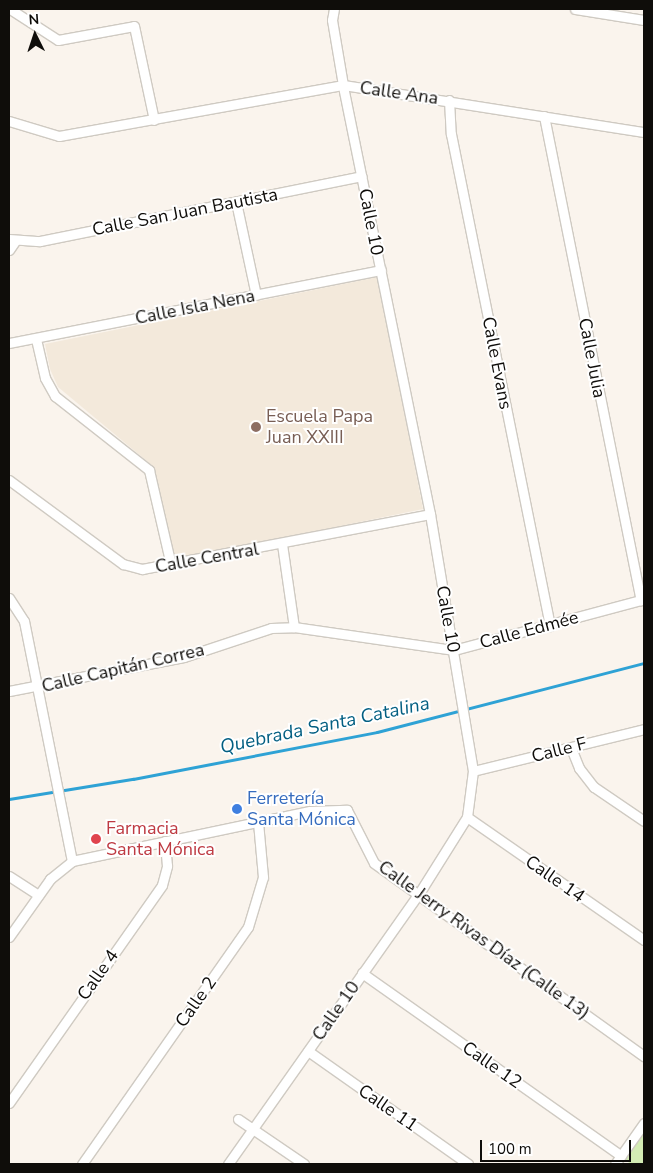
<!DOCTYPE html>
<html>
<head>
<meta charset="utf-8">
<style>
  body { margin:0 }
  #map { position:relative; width:653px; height:1173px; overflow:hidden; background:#faf4ed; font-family:"Nunito Sans",sans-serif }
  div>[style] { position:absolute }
  .built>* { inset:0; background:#f3e9db }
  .green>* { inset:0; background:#d4ecb4 }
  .stream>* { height:3px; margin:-1.5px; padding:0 1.5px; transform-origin:1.5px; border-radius:1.5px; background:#2ea2d5 }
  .roads { filter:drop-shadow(1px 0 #cfcac2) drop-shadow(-1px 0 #cfcac2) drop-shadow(0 1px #cfcac2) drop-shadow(0 -1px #cfcac2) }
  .minor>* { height:9px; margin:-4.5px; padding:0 4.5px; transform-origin:4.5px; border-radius:4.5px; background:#fff }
  .dots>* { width:14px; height:14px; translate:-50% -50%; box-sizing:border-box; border:2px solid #fff; border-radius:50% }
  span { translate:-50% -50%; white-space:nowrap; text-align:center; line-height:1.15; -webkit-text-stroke:4px #fff; paint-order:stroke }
  .street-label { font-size:18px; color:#0f0d0a }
  .education-label { font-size:18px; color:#785e54 }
  .left { translate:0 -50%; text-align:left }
  .shop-label { font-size:18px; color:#366cbe }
  .health-label { font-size:18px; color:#be3a42 }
  .water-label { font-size:19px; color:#035f82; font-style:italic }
  .frame { position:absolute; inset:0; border:10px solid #0f0d0a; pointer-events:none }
  .north { position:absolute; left:10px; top:10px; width:50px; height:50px; -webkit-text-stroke:4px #fff; paint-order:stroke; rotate:356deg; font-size:14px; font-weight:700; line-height:20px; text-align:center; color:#0f0d0a }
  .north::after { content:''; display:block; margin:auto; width:18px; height:22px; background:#0f0d0a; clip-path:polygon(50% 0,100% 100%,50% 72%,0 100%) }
  .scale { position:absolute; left:480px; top:1140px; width:151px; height:22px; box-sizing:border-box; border:2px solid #0f0d0a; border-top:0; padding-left:6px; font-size:15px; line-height:18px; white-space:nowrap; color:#0f0d0a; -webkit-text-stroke:4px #fff; paint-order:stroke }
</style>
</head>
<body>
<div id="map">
  <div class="built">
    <i style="clip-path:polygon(378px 277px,423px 509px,175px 560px,154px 467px,58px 387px,50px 369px,45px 344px)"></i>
  </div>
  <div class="green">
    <i style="clip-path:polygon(644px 1133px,644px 1164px,631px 1164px,625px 1160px)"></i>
  </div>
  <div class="stream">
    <i style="left:9px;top:799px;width:126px;rotate:-9.2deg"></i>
    <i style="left:133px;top:779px;width:248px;rotate:-10.9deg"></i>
    <i style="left:377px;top:732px;width:276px;rotate:-14.5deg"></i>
  </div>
  <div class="roads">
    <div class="minor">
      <i style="left:10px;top:9px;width:57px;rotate:32.9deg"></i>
      <i style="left:58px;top:40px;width:77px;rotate:-10.4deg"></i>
      <i style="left:134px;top:26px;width:96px;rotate:78deg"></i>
      <i style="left:575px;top:9px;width:70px;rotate:9.1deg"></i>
      <i style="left:449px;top:100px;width:34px;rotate:87deg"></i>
      <i style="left:451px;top:134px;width:502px;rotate:78.62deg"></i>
      <i style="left:544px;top:116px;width:494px;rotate:78.7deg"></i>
      <i style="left:9px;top:121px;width:52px;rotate:16.7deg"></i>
      <i style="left:59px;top:136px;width:289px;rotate:-10.2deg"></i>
      <i style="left:343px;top:85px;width:305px;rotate:8.9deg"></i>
      <i style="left:236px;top:202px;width:95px;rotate:77.9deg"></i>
      <i style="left:9px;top:239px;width:31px;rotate:4deg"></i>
      <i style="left:40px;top:241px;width:328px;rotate:-11.4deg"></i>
      <i style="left:9px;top:250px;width:11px;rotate:-56deg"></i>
      <i style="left:36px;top:339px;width:40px;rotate:77deg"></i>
      <i style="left:45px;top:378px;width:21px;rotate:61deg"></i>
      <i style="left:55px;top:396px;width:120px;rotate:38.2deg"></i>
      <i style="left:149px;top:470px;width:98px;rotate:77deg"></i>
      <i style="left:9px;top:343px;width:379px;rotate:-11.1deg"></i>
      <i style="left:9px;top:480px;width:142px;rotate:36.4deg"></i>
      <i style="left:123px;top:564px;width:20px;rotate:15deg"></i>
      <i style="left:142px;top:569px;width:293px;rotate:-10.8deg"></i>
      <i style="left:282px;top:544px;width:84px;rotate:81.8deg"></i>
      <i style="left:9px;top:598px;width:27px;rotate:57deg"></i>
      <i style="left:24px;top:621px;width:245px;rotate:78.7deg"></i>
      <i style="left:9px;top:691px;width:178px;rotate:-11deg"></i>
      <i style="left:184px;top:657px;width:92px;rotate:-18.4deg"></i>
      <i style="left:271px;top:628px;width:23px;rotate:-2deg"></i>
      <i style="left:294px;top:627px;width:162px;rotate:8.2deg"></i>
      <i style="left:454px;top:650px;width:197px;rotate:-15deg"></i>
      <i style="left:571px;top:748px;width:22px;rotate:68deg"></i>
      <i style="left:579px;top:768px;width:24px;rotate:52deg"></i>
      <i style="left:594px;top:787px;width:60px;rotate:34.2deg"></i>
      <i style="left:473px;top:771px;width:176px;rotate:-13.8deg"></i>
      <i style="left:467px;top:817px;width:216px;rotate:34.8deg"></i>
      <i style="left:9px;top:876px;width:35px;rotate:33deg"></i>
      <i style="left:9px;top:937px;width:71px;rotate:-54.7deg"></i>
      <i style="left:50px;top:879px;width:28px;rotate:-39deg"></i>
      <i style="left:72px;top:861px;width:243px;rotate:-11.9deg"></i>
      <i style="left:310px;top:811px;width:37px;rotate:-2deg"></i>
      <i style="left:347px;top:810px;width:59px;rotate:63deg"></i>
      <i style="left:374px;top:863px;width:332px;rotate:35.6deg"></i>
      <i style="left:362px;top:973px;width:317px;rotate:35.2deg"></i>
      <i style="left:308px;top:1051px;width:196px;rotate:35.2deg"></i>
      <i style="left:9px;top:1103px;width:266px;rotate:-54.9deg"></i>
      <i style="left:162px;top:885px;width:20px;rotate:-75deg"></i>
      <i style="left:167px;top:866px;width:25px;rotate:-95deg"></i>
      <i style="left:238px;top:1119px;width:80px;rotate:34.3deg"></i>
      <i style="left:82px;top:1164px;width:289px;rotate:-55deg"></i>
      <i style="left:248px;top:927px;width:52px;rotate:-73.3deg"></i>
      <i style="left:263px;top:877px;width:55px;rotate:-95.2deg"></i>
      <i style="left:228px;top:1164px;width:329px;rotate:-54.8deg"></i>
      <i style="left:418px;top:895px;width:92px;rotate:-57.9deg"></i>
      <i style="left:467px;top:817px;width:46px;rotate:-82.6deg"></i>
      <i style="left:473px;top:771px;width:261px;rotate:-99.5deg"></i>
      <i style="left:430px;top:514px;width:438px;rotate:-101.5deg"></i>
      <i style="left:343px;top:85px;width:66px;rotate:-99.6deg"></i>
      <i style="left:332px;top:20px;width:11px;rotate:-80deg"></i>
      <i style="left:615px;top:1164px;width:50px;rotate:-54.7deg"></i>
    </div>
  </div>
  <div class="dots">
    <i style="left:256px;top:427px;background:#8d6e63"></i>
    <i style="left:237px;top:809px;background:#3f7fe0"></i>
    <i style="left:96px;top:839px;background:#e0444e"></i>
  </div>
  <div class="street-label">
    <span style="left:399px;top:93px;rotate:8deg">Calle Ana</span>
    <span style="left:185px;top:212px;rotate:-11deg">Calle San Juan Bautista</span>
    <span style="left:371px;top:222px;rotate:79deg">Calle 10</span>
    <span style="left:195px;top:307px;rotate:-11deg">Calle Isla Nena</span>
    <span style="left:592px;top:358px;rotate:79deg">Calle Julia</span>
    <span style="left:497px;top:363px;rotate:79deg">Calle Evans</span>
    <span style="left:207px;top:558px;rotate:-10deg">Calle Central</span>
    <span style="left:448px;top:619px;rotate:80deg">Calle 10</span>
    <span style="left:529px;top:630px;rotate:-15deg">Calle Edmée</span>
    <span style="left:123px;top:668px;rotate:-13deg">Calle Capitán Correa</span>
    <span style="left:559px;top:750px;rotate:-14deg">Calle F</span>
    <span style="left:555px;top:879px;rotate:35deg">Calle 14</span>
    <span style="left:484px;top:940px;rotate:36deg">Calle Jerry Rivas Díaz (Calle 13)</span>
    <span style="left:98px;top:975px;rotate:-55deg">Calle 4</span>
    <span style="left:196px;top:1002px;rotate:-55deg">Calle 2</span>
    <span style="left:336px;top:1011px;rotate:-55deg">Calle 10</span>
    <span style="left:492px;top:1065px;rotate:35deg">Calle 12</span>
    <span style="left:388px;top:1108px;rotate:35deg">Calle 11</span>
  </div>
  <div class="education-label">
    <span class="left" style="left:266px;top:427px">Escuela Papa<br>Juan XXIII</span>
  </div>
  <div class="shop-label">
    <span class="left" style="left:247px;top:809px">Ferretería<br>Santa Mónica</span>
  </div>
  <div class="health-label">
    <span class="left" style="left:106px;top:839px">Farmacia<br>Santa Mónica</span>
  </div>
  <div class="water-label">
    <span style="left:325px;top:726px;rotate:-12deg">Quebrada Santa Catalina</span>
  </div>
  <div class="frame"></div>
  <div class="north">N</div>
  <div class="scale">100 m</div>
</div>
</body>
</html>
